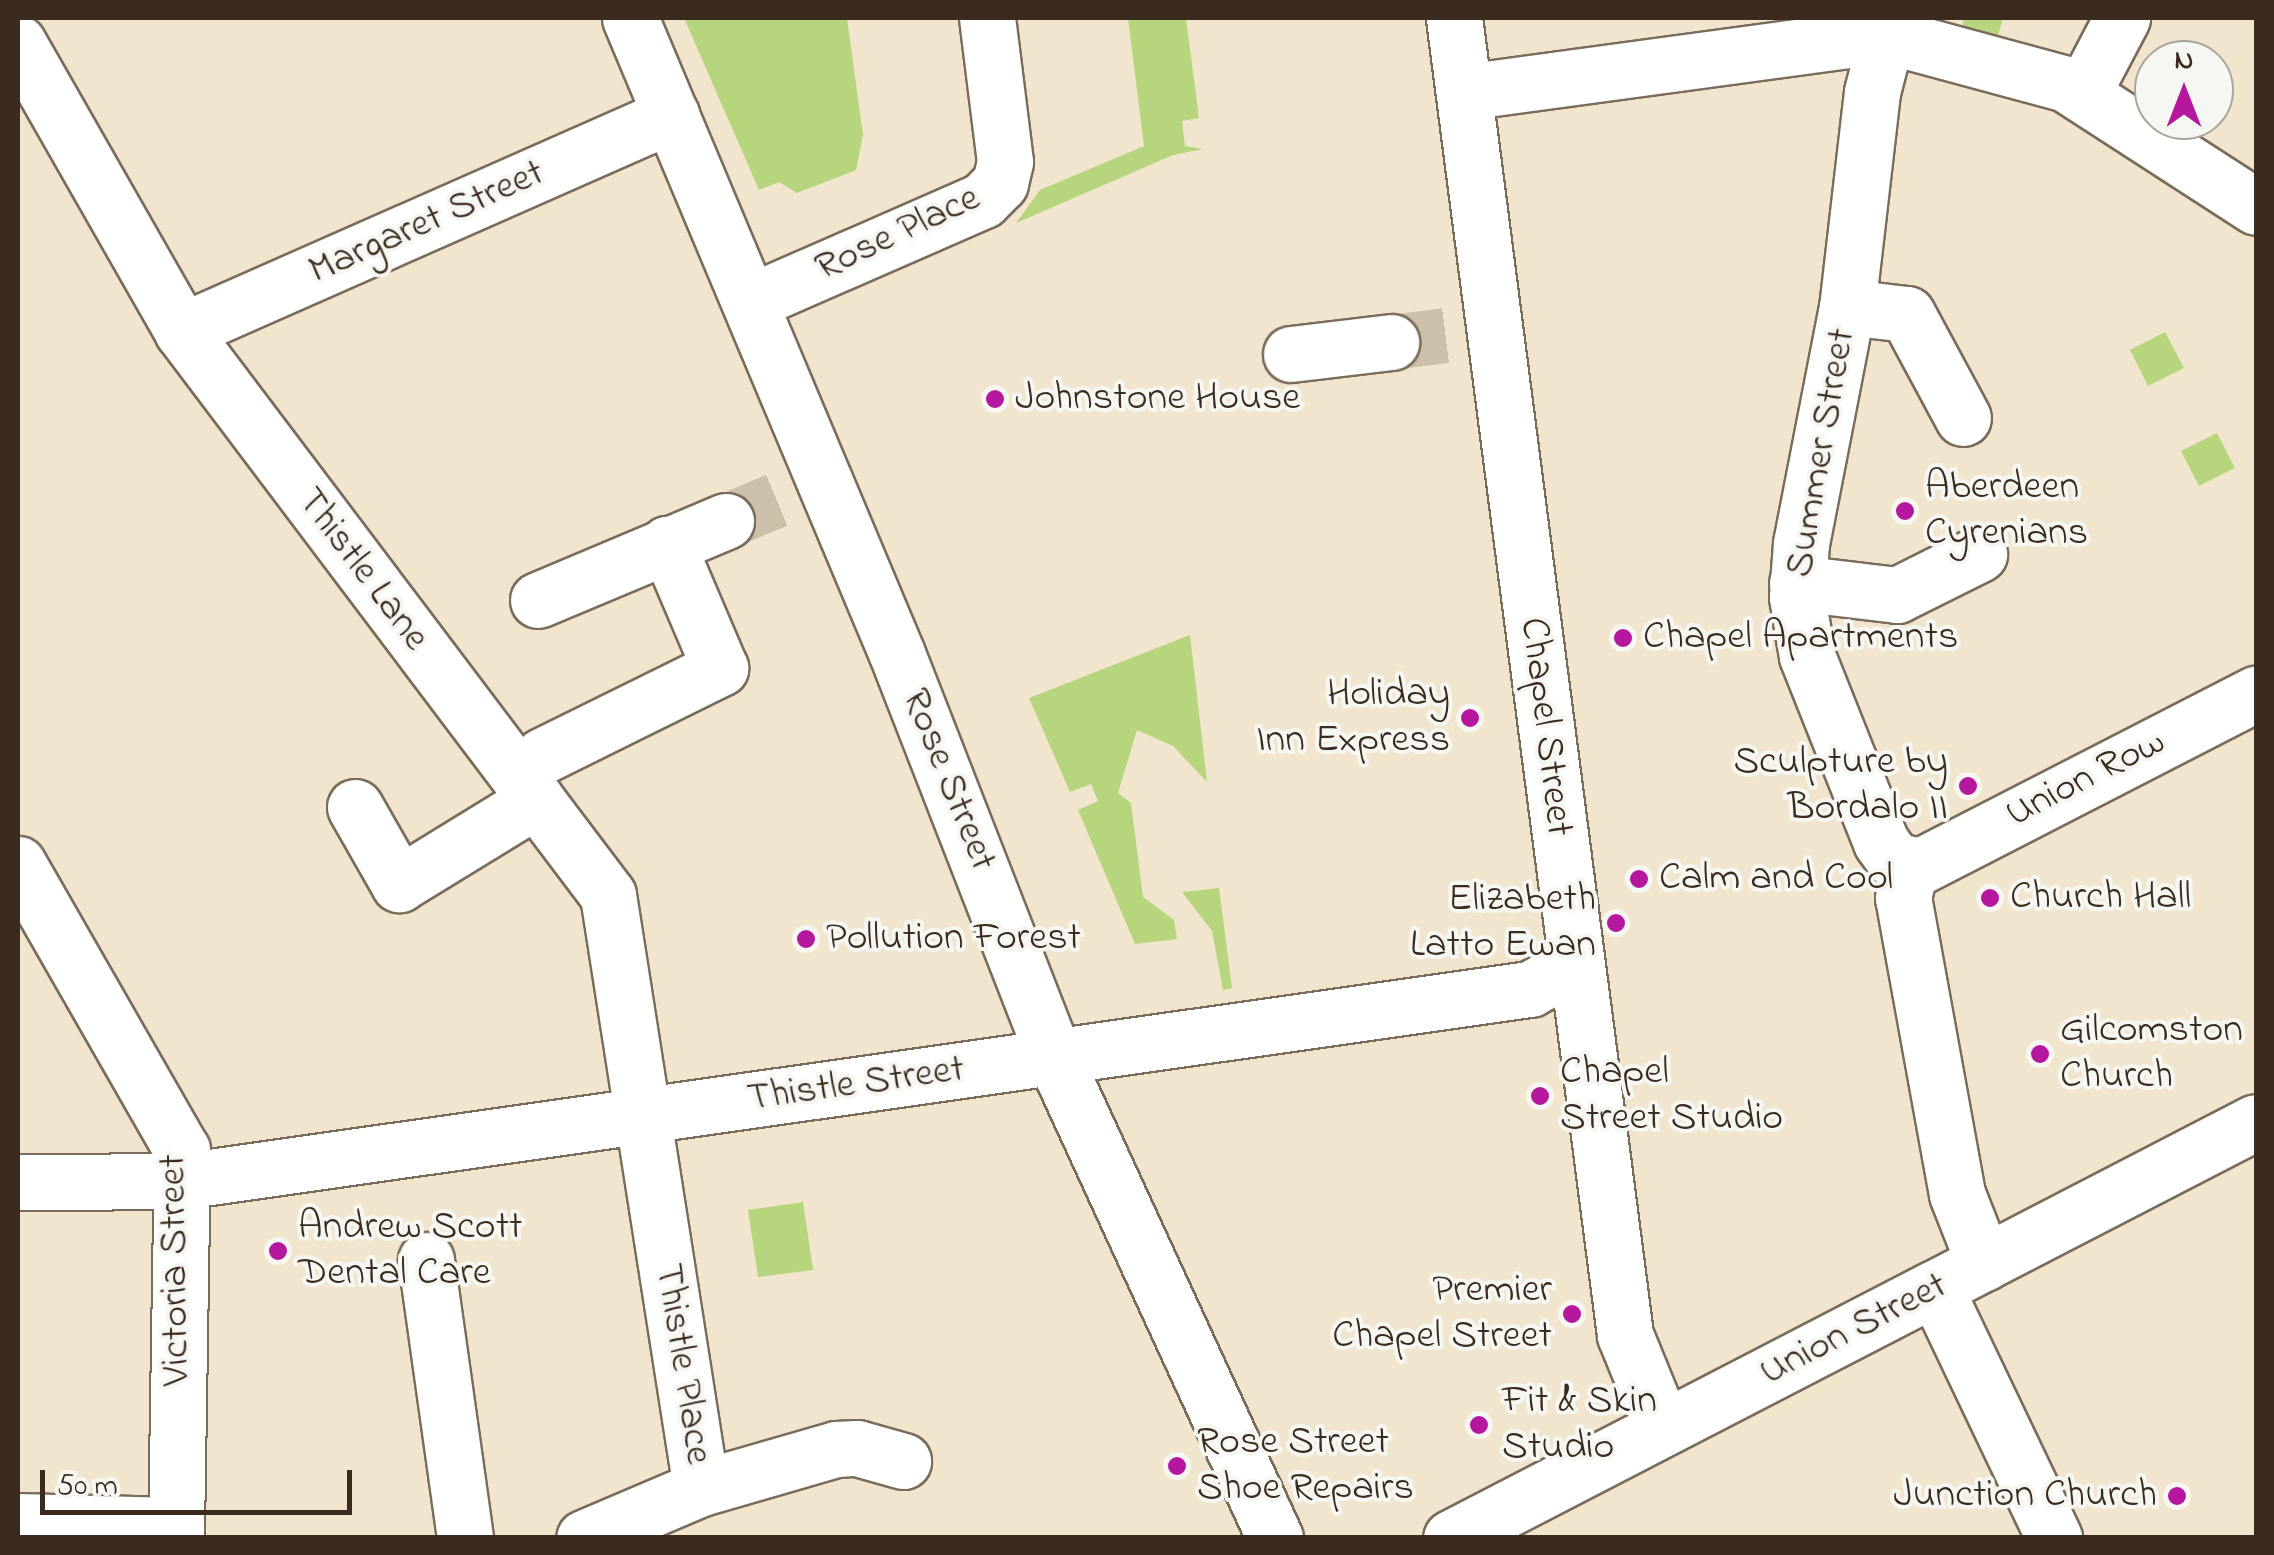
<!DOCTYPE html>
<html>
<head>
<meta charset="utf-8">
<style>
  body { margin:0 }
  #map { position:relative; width:2274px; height:1555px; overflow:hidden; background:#f2e5cd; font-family:"Indie Flower",sans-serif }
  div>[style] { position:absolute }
  .green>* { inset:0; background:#b6d57c }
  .minor-tunnel>* { height:55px; margin-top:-27.5px; transform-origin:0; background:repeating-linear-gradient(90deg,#cdc0aa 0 55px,transparent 0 83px) }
  .roads { filter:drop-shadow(2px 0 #7b6b5b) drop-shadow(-2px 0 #7b6b5b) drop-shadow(0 2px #7b6b5b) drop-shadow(0 -2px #7b6b5b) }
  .minor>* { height:55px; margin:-27.5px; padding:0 27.5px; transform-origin:27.5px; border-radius:27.5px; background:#fff }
  .dots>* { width:28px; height:28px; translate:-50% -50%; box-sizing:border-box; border:5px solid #f6f6f2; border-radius:50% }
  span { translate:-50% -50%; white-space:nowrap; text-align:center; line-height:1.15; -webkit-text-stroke:8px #f6f6f2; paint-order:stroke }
  .street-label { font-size:40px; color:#3b2a1e }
  .poi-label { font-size:40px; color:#3b2a1e }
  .left { translate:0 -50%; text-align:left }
  .right { translate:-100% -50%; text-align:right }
  .frame { position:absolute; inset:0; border:20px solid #3b2a1e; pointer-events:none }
  .north { position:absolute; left:2134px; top:40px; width:100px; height:100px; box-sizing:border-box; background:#f6f6f2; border:2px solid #aba49d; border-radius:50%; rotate:0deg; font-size:28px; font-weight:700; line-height:40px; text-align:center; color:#3b2a1e }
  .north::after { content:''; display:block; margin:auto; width:35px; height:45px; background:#b5179e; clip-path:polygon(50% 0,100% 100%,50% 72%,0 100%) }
  .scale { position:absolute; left:40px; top:1470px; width:312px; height:45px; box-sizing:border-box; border:5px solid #3b2a1e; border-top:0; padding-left:12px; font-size:30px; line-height:35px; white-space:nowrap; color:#3b2a1e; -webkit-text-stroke:8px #f6f6f2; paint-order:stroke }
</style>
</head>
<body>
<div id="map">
  <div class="green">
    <i style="clip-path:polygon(684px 18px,847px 18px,863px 135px,856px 170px,797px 193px,779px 182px,759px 190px)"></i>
    <i style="clip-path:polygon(1128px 18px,1186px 18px,1199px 118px,1182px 121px,1185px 146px,1203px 149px,1173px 155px,1016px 223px,1040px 190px,1144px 146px)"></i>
    <i style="clip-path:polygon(1964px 18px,2003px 18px,1997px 39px,1962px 29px)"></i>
    <i style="clip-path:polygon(2165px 332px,2184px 368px,2148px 386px,2130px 350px)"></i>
    <i style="clip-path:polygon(2217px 433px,2235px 468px,2199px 486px,2181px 451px)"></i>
    <i style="clip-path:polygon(1190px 635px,1207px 782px,1173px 746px,1137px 730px,1118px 793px,1131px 803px,1143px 897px,1174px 920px,1177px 939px,1135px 944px,1078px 810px,1098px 801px,1091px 784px,1070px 792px,1029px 698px)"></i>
    <i style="clip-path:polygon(1219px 888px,1232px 988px,1223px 990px,1212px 931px,1182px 892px)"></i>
    <i style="clip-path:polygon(803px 1202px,813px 1270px,758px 1277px,748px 1210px)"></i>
  </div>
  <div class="minor-tunnel">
    <i style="left:1391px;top:342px;width:79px;rotate:-7.3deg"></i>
    <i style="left:726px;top:521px;width:60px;rotate:-22.7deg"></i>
  </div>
  <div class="roads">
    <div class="minor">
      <i style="left:630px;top:18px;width:690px;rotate:67.23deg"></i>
      <i style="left:897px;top:654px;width:433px;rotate:68.7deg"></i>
      <i style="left:1054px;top:1057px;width:529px;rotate:65.32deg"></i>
      <i style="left:1454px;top:18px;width:1328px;rotate:82.6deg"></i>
      <i style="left:1625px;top:1335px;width:100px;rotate:67.8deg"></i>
      <i style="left:1891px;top:18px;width:76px;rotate:104.4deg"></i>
      <i style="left:1872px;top:92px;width:216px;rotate:96.6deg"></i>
      <i style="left:1847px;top:307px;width:240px;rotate:101deg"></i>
      <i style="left:1801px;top:543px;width:54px;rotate:94.2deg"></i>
      <i style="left:1797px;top:597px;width:60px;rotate:80.4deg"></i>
      <i style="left:1807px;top:656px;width:200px;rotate:68.3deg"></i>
      <i style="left:1881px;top:842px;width:22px;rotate:54deg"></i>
      <i style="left:1894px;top:860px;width:22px;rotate:13deg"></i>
      <i style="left:18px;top:43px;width:331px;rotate:60.3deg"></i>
      <i style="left:182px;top:331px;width:707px;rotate:52.94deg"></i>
      <i style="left:608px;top:895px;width:600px;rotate:81.09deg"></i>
      <i style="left:701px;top:1488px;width:127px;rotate:156.9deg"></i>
      <i style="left:1464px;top:92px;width:425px;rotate:-7.7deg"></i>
      <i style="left:1885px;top:35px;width:188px;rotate:15.1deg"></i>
      <i style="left:2066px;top:84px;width:226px;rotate:32.9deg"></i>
      <i style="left:2082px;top:94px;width:86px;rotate:-62.2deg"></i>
      <i style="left:750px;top:302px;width:254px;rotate:-23.6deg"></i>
      <i style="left:983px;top:200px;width:24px;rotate:-45deg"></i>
      <i style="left:1000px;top:183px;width:22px;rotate:-77deg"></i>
      <i style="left:1005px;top:162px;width:145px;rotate:-97.1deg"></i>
      <i style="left:1847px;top:307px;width:60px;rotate:6.7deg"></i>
      <i style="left:1907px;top:314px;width:118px;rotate:61.7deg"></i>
      <i style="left:182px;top:331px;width:535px;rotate:-23.83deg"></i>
      <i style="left:1291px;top:354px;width:101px;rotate:-6.8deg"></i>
      <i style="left:1797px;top:583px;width:101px;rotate:6.8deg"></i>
      <i style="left:1897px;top:595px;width:92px;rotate:-26.6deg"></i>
      <i style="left:538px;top:600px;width:204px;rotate:-22.8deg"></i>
      <i style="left:542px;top:756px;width:199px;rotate:-26.3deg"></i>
      <i style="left:720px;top:668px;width:135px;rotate:-113.1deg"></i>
      <i style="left:355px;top:807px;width:89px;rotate:60.3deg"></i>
      <i style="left:399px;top:884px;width:161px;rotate:-31.5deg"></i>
      <i style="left:18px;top:864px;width:330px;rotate:60.2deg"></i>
      <i style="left:182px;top:1150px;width:388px;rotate:90.9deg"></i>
      <i style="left:18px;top:1182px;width:164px;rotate:-0.3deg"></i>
      <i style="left:182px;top:1181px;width:1362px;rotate:-8.11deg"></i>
      <i style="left:1530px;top:989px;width:31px;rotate:-29deg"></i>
      <i style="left:1557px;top:974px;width:31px;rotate:-58deg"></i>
      <i style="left:426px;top:1260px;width:281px;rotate:82deg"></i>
      <i style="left:1984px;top:1263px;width:74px;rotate:-111.4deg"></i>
      <i style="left:1957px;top:1194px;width:301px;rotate:-100.3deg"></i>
      <i style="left:1903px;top:898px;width:27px;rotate:-77deg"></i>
      <i style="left:1909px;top:872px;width:390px;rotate:-27.2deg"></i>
      <i style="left:1935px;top:1288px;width:277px;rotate:64.5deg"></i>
      <i style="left:701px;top:1488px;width:141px;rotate:-16.1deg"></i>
      <i style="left:836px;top:1449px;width:21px;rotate:-3deg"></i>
      <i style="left:857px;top:1448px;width:48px;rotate:15.8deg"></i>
      <i style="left:18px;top:1521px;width:158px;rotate:1.5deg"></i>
      <i style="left:1451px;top:1538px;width:906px;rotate:-27.33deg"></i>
    </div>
  </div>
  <div class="dots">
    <i style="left:995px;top:399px;background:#b5179e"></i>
    <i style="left:1905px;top:511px;background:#b5179e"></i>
    <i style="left:1623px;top:638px;background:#b5179e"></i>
    <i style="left:1470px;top:718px;background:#b5179e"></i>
    <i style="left:1968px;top:786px;background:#b5179e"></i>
    <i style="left:1639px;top:879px;background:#b5179e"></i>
    <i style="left:1990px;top:898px;background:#b5179e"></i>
    <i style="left:1616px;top:923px;background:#b5179e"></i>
    <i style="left:806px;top:939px;background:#b5179e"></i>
    <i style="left:2040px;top:1054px;background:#b5179e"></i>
    <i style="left:1540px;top:1096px;background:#b5179e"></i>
    <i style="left:278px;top:1251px;background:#b5179e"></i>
    <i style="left:1572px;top:1314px;background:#b5179e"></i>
    <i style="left:1479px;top:1425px;background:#b5179e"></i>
    <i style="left:1177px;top:1466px;background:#b5179e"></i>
    <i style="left:2177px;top:1496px;background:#b5179e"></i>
  </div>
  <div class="street-label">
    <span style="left:427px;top:223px;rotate:-24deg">Margaret Street</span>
    <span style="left:898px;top:234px;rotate:-25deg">Rose Place</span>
    <span style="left:1822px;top:453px;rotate:-80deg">Summer Street</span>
    <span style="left:362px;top:570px;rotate:53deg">Thistle Lane</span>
    <span style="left:1545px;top:727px;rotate:83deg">Chapel Street</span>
    <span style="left:2086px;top:779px;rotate:-27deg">Union Row</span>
    <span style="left:948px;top:780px;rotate:68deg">Rose Street</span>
    <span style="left:856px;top:1085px;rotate:-8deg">Thistle Street</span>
    <span style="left:176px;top:1270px;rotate:-91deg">Victoria Street</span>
    <span style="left:1854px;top:1330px;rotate:-27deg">Union Street</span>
    <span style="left:682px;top:1364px;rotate:81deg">Thistle Place</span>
  </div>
  <div class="poi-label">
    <span class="left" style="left:1015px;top:399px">Johnstone House</span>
    <span class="left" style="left:1925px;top:511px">Aberdeen<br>Cyrenians</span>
    <span class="left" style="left:1643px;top:638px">Chapel Apartments</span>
    <span class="right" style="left:1450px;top:718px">Holiday<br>Inn Express</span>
    <span class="right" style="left:1948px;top:786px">Sculpture by<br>Bordalo II</span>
    <span class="left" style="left:1659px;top:879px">Calm and Cool</span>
    <span class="left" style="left:2010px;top:898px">Church Hall</span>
    <span class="right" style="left:1596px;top:923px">Elizabeth<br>Latto Ewan</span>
    <span class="left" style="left:826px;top:939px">Pollution Forest</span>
    <span class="left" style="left:2060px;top:1054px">Gilcomston<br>Church</span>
    <span class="left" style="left:1560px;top:1096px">Chapel<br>Street Studio</span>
    <span class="left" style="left:298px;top:1251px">Andrew Scott<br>Dental Care</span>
    <span class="right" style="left:1552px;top:1314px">Premier<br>Chapel Street</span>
    <span class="left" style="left:1502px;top:1425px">Fit &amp; Skin<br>Studio</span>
    <span class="left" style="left:1197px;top:1466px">Rose Street<br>Shoe Repairs</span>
    <span class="right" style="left:2157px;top:1496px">Junction Church</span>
  </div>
  <div class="frame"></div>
  <div class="north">N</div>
  <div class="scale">50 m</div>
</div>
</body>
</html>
